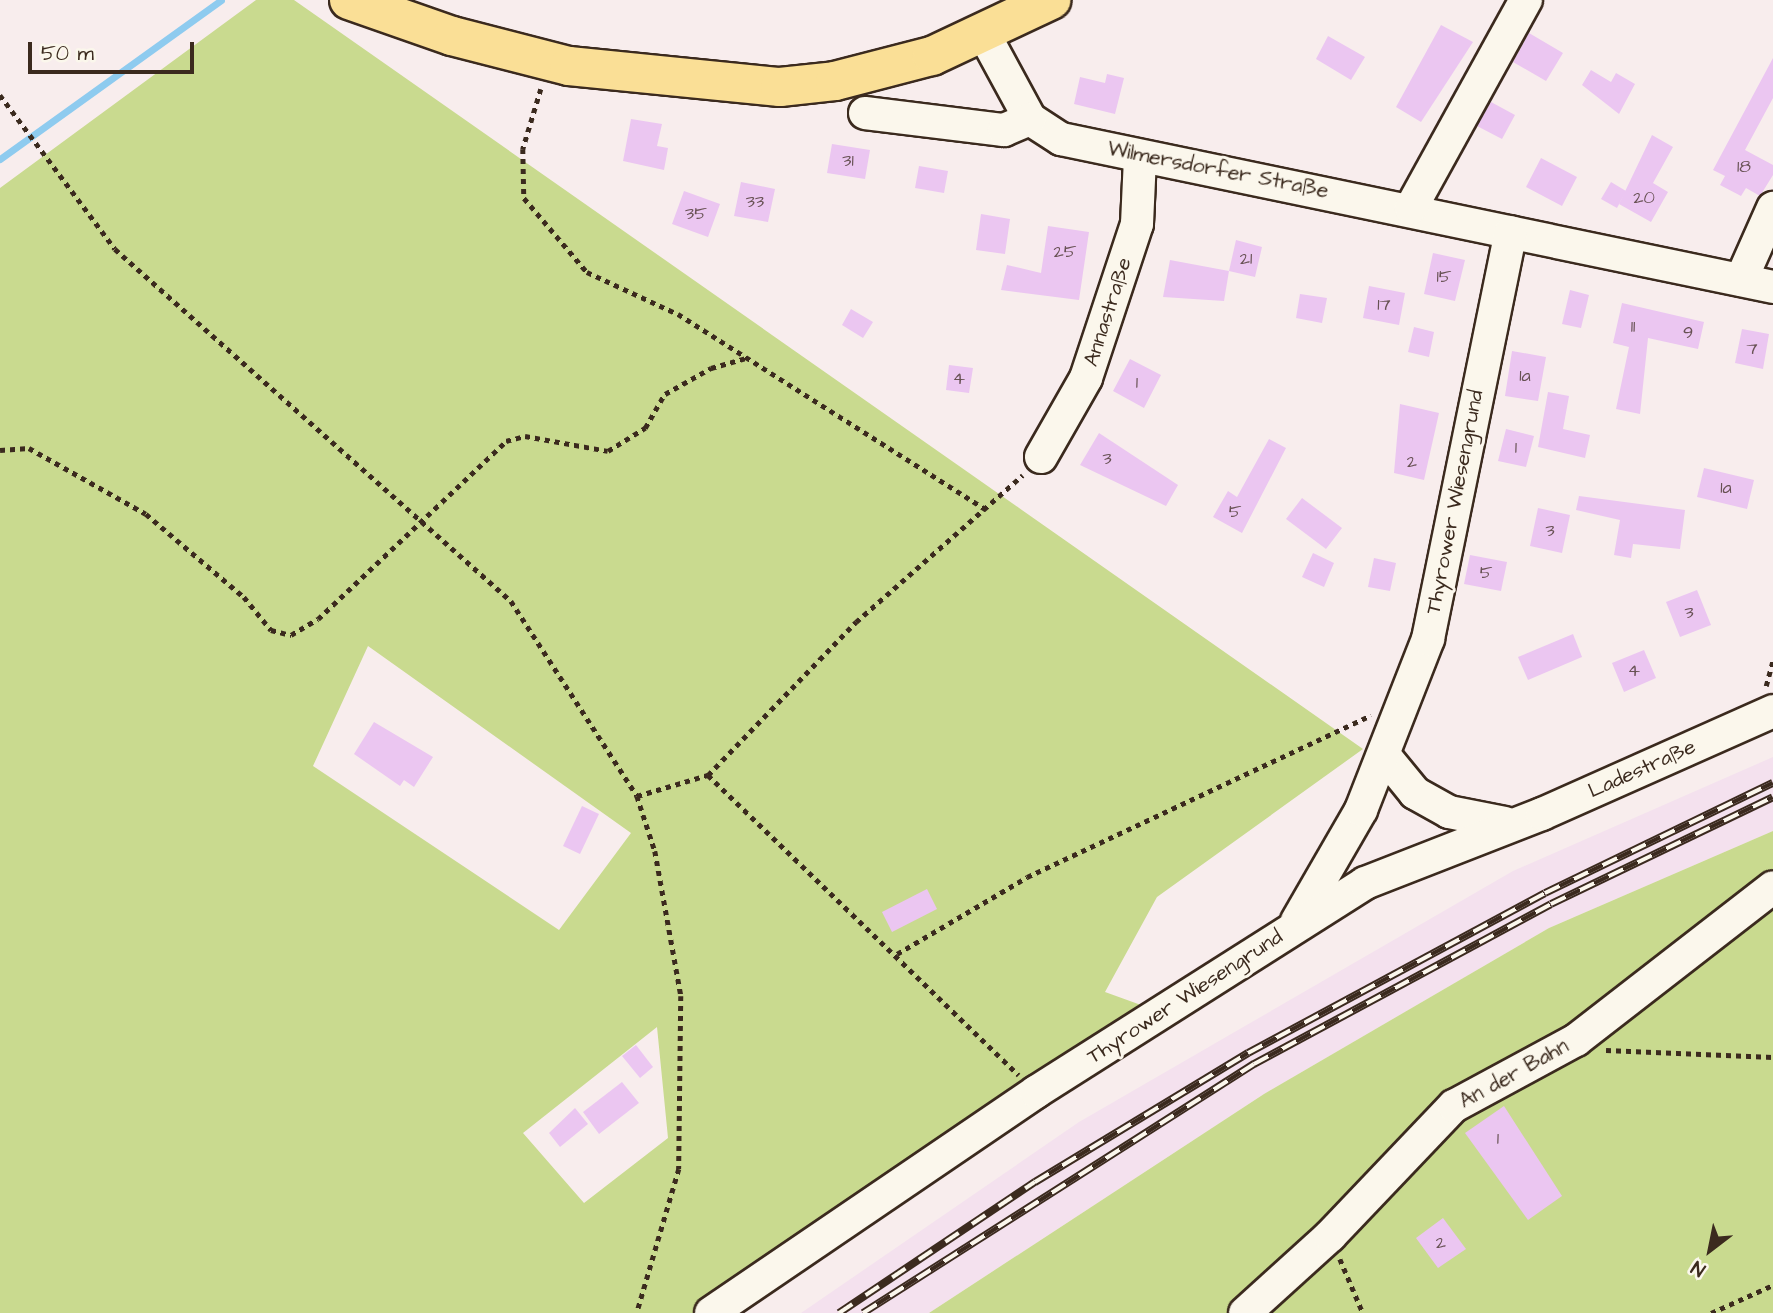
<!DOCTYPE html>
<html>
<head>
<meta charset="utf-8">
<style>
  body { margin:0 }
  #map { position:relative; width:1773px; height:1313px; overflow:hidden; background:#f8eded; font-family:"Architects Daughter",sans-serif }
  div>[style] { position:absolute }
  .built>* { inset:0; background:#f4e1ee }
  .green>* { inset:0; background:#c9da8f }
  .stream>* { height:7px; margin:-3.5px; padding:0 3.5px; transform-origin:3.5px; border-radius:3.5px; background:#8ecbef }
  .building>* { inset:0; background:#ebc6f1 }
  .path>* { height:4.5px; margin-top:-2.25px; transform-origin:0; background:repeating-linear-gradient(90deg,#3b2a1e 0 5px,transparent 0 10px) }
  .roads { filter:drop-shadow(2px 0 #3b2a1e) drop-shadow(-2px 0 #3b2a1e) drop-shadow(0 2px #3b2a1e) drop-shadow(0 -2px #3b2a1e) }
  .minor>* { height:32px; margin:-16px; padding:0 16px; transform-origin:16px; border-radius:16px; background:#fbf7ec }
  .major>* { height:38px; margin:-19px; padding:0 19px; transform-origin:19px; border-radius:19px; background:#fadf96 }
  .rail>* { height:8px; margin-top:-4px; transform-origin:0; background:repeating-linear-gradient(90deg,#fbf7ec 0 16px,#3b2a1e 0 32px); box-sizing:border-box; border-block:2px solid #3b2a1e }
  span { translate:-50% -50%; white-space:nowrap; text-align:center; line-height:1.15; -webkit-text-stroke:6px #fbf7ec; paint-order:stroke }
  .number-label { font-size:18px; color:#675153 }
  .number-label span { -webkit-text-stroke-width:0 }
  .street-label { font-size:21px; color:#3b2a1e }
  .north { position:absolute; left:1675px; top:1215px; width:70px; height:70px; -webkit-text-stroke:5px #fbf7ec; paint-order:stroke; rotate:212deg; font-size:19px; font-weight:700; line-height:28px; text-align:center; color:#3b2a1e }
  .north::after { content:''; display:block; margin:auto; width:24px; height:32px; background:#3b2a1e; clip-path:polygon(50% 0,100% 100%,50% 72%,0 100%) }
  .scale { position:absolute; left:28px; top:42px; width:166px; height:32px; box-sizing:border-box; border:4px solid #3b2a1e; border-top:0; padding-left:9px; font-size:21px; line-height:24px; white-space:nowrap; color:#3b2a1e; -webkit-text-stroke:5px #fbf7ec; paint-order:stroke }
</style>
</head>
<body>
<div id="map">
  <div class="built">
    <i style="clip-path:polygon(1773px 757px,1773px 831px,1549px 928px,1264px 1094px,929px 1313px,801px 1313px,1079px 1122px,1513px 871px)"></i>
  </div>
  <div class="green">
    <i style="clip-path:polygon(evenodd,256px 0,294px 0,1363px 749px,1157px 897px,1105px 992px,1141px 1005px,713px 1313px,0 1313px,0 188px,256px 0,368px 646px,631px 833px,559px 930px,313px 766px,368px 646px,256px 0,657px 1027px,668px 1138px,584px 1203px,523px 1133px,657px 1027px)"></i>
    <i style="clip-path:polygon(1773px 831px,1773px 1313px,929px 1313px,1264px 1094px,1549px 928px)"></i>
  </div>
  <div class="stream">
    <i style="left:0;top:159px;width:272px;rotate:-35.7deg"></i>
  </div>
  <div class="building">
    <i style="clip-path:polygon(1441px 25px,1473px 42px,1421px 122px,1396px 107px)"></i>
    <i style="clip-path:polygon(1529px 33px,1563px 53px,1546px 81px,1513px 62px)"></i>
    <i style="clip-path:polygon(1328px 36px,1365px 57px,1351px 80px,1316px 59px)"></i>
    <i style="clip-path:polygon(1773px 58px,1773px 98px,1745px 150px,1773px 165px,1773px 175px,1760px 196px,1746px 188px,1741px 196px,1720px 185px,1725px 176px,1713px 170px)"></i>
    <i style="clip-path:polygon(1591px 70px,1611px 82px,1616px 73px,1635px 84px,1619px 114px,1582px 85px)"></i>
    <i style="clip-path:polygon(1107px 74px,1124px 78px,1115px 114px,1074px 104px,1080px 77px,1105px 83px)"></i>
    <i style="clip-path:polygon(1491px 102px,1515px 115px,1502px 139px,1477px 126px)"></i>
    <i style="clip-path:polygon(631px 119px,662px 124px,657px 146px,668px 148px,664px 170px,623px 161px)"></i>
    <i style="clip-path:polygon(1652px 135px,1673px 147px,1653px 183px,1668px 192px,1651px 222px,1619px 204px)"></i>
    <i style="clip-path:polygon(832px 144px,870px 150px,865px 179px,827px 173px)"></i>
    <i style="clip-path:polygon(1541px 158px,1577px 177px,1562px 206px,1526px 187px)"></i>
    <i style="clip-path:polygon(919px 166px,948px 171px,944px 193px,915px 188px)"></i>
    <i style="clip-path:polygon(741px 182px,775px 189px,768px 222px,734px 216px)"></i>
    <i style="clip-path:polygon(1611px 182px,1626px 191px,1617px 208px,1601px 199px)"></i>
    <i style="clip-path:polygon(684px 191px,720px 204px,708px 237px,672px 224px)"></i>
    <i style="clip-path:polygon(981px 214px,1010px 219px,1005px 254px,976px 250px)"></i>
    <i style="clip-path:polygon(1048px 226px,1089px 232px,1079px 300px,1001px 290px,1007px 265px,1041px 273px)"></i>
    <i style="clip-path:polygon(1236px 240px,1262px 247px,1255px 277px,1229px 271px)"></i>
    <i style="clip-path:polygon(1433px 253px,1465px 260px,1455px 301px,1424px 294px)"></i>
    <i style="clip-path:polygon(1170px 260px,1229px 271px,1224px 301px,1163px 297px)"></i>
    <i style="clip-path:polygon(1369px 286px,1405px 293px,1399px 325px,1363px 318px)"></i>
    <i style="clip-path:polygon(1570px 290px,1589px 295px,1581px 328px,1562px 324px)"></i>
    <i style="clip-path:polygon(1300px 294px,1327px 298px,1322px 323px,1296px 318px)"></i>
    <i style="clip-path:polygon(1622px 303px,1704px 322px,1698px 349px,1648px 338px,1640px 414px,1616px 409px,1629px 347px,1613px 343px)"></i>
    <i style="clip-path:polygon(851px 309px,873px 322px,863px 338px,842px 325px)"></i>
    <i style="clip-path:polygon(1414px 327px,1434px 332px,1429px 357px,1408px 352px)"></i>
    <i style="clip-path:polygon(1742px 329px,1769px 334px,1763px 369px,1735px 363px)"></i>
    <i style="clip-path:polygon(1512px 351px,1546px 357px,1538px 401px,1505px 396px)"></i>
    <i style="clip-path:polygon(1130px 359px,1161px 375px,1144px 408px,1113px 391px)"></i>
    <i style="clip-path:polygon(949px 365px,973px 368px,969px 393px,946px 390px)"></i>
    <i style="clip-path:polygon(1548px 392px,1569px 396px,1563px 429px,1590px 435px,1585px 458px,1538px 447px)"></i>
    <i style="clip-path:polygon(1400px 404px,1439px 413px,1424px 480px,1394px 473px)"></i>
    <i style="clip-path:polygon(1506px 429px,1534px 436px,1526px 467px,1498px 461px)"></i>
    <i style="clip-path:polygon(1099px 433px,1178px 485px,1166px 506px,1080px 465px)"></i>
    <i style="clip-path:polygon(1269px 439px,1286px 448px,1242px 533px,1213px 517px,1228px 491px,1237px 497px)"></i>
    <i style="clip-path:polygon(1704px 468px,1754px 480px,1747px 509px,1697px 497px)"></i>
    <i style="clip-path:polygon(1579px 496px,1685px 510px,1680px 549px,1633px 544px,1631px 558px,1614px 555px,1620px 520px,1576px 510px)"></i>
    <i style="clip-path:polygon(1302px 498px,1342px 528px,1326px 549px,1286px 519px)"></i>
    <i style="clip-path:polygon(1538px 508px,1570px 515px,1562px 553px,1530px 546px)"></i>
    <i style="clip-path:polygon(1313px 553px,1334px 563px,1324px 587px,1302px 577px)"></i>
    <i style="clip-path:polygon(1470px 555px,1507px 562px,1501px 591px,1464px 584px)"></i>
    <i style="clip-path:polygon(1374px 558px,1396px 563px,1390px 591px,1368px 587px)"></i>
    <i style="clip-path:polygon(1697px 590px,1711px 625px,1680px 637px,1666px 602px)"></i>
    <i style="clip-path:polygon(1573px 634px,1582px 657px,1528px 680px,1518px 657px)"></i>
    <i style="clip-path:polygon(1644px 650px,1656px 678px,1624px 692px,1612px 663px)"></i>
    <i style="clip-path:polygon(374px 722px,433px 757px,414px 787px,404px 780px,400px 786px,354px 754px)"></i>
    <i style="clip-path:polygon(582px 806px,599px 814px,580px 854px,563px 846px)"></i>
    <i style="clip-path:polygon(927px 889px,937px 909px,892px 932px,882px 912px)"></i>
    <i style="clip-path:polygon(636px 1045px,653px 1067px,640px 1078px,622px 1056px)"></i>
    <i style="clip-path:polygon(622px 1082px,639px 1103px,599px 1134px,583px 1112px)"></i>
    <i style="clip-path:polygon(1504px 1106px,1562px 1196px,1528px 1220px,1465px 1133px)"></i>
    <i style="clip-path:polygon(575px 1108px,588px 1124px,560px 1147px,549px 1133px)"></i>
    <i style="clip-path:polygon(1443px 1218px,1466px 1249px,1438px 1268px,1416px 1238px)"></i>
  </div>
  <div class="path">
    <i style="left:541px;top:89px;width:63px;rotate:106.7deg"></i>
    <i style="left:523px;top:149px;width:49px;rotate:88.8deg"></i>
    <i style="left:524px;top:198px;width:97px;rotate:49.6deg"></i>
    <i style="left:587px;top:272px;width:100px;rotate:24.8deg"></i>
    <i style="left:678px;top:314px;width:367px;rotate:32.4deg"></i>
    <i style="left:0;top:95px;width:192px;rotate:53.2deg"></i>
    <i style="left:115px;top:249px;width:530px;rotate:41.63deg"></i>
    <i style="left:511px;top:601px;width:232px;rotate:57.1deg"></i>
    <i style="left:637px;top:796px;width:58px;rotate:71.9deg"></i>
    <i style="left:655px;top:851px;width:147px;rotate:79.8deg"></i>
    <i style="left:681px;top:996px;width:173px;rotate:90.7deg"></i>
    <i style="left:679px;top:1169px;width:150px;rotate:106.3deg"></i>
    <i style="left:0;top:450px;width:29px;rotate:-4deg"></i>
    <i style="left:29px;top:448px;width:134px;rotate:29.4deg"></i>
    <i style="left:146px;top:514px;width:128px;rotate:40.3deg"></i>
    <i style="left:244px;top:597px;width:43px;rotate:50.7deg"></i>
    <i style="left:271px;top:630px;width:21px;rotate:14deg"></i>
    <i style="left:291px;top:635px;width:31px;rotate:-31deg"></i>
    <i style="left:318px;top:619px;width:259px;rotate:-43.4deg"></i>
    <i style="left:506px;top:441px;width:20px;rotate:-15deg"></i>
    <i style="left:525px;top:436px;width:84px;rotate:10.2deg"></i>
    <i style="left:608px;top:451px;width:44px;rotate:-31.9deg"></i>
    <i style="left:645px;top:428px;width:39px;rotate:-60deg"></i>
    <i style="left:665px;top:394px;width:53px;rotate:-29.5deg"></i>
    <i style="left:711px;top:368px;width:37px;rotate:-16deg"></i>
    <i style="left:1766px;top:686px;width:27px;rotate:-75deg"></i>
    <i style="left:708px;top:775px;width:432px;rotate:44deg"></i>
    <i style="left:637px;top:796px;width:74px;rotate:-16.5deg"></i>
    <i style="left:708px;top:775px;width:213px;rotate:-46deg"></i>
    <i style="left:856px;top:622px;width:222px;rotate:-41.4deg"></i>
    <i style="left:897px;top:954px;width:151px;rotate:-30.6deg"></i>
    <i style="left:1027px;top:877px;width:380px;rotate:-25.2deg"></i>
    <i style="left:1606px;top:1050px;width:167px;rotate:2.4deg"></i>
    <i style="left:1340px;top:1259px;width:59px;rotate:66.9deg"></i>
    <i style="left:1711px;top:1313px;width:68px;rotate:-24.3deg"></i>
  </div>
  <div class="roads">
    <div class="minor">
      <i style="left:985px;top:36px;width:94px;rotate:61.5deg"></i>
      <i style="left:1030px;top:119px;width:37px;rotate:33deg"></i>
      <i style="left:1061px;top:139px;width:727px;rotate:11.74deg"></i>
      <i style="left:865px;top:113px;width:140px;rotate:7deg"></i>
      <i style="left:1004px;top:130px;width:28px;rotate:-23deg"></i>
      <i style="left:1411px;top:208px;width:238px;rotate:-61.1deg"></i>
      <i style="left:1741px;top:280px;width:79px;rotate:-66deg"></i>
      <i style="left:1041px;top:457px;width:91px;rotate:-60.3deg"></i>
      <i style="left:1086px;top:378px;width:162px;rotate:-71.7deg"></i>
      <i style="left:1137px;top:224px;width:67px;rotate:-87.4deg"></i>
      <i style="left:1384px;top:755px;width:49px;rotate:50.8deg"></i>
      <i style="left:1415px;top:793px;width:39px;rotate:29deg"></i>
      <i style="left:1449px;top:812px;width:57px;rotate:11.1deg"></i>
      <i style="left:1297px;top:921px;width:128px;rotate:-60deg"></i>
      <i style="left:1361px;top:810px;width:184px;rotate:-68.6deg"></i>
      <i style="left:1428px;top:639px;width:415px;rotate:-78.5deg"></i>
      <i style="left:711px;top:1313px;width:393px;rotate:-34.2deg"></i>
      <i style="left:1036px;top:1092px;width:390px;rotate:-32.4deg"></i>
      <i style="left:1365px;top:883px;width:190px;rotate:-21.3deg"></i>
      <i style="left:1542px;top:814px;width:253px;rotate:-24deg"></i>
      <i style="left:1245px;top:1313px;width:115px;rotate:-42.2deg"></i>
      <i style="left:1330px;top:1236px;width:180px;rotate:-46.4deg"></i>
      <i style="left:1454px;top:1106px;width:139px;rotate:-28.4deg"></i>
      <i style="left:1576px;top:1040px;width:249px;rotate:-37.8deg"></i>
    </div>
    <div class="major">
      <i style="left:349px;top:0;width:109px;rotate:19.3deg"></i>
      <i style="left:452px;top:36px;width:121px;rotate:14.4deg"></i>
      <i style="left:569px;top:66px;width:212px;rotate:5.7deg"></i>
      <i style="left:780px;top:87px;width:55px;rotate:-6.2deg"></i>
      <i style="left:835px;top:81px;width:100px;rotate:-14.5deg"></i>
      <i style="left:932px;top:56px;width:132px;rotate:-25.2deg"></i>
    </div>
  </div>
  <div class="rail">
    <i style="left:839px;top:1313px;width:236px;rotate:-33.8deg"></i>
    <i style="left:1035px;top:1182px;width:249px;rotate:-31.2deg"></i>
    <i style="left:1248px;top:1053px;width:337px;rotate:-28.3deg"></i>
    <i style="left:1545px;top:893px;width:253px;rotate:-25.8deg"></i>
    <i style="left:863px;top:1313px;width:464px;rotate:-32.5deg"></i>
    <i style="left:1254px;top:1064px;width:337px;rotate:-28.3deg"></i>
    <i style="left:1551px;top:904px;width:246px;rotate:-25.7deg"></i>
  </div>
  <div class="number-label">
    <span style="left:848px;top:161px">31</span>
    <span style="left:1744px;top:167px">18</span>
    <span style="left:1644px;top:198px">20</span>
    <span style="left:755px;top:202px">33</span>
    <span style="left:696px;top:214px">35</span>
    <span style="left:1065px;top:252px">25</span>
    <span style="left:1246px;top:259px">21</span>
    <span style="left:1444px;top:277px">15</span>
    <span style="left:1384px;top:305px">17</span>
    <span style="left:1633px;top:327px">11</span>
    <span style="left:1688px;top:333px">9</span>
    <span style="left:1752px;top:349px">7</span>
    <span style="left:1525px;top:376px">1a</span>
    <span style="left:959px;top:379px">4</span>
    <span style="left:1137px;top:383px">1</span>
    <span style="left:1516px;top:448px">1</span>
    <span style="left:1107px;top:459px">3</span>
    <span style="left:1412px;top:462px">2</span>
    <span style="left:1726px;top:488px">1a</span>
    <span style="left:1235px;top:512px">5</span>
    <span style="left:1550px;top:531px">3</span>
    <span style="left:1486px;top:573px">5</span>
    <span style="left:1689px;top:613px">3</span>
    <span style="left:1634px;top:671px">4</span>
    <span style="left:1498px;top:1139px">1</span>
    <span style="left:1441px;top:1243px">2</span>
  </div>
  <div class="street-label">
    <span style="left:1218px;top:170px;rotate:11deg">Wilmersdorfer Straße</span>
    <span style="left:1108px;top:312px;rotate:-72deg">Annastraße</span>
    <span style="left:1455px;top:502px;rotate:-79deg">Thyrower Wiesengrund</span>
    <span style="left:1642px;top:769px;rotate:-24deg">Ladestraße</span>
    <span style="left:1185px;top:997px;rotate:-33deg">Thyrower Wiesengrund</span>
    <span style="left:1514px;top:1074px;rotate:-29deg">An der Bahn</span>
  </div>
  <div class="north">N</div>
  <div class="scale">50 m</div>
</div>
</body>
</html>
